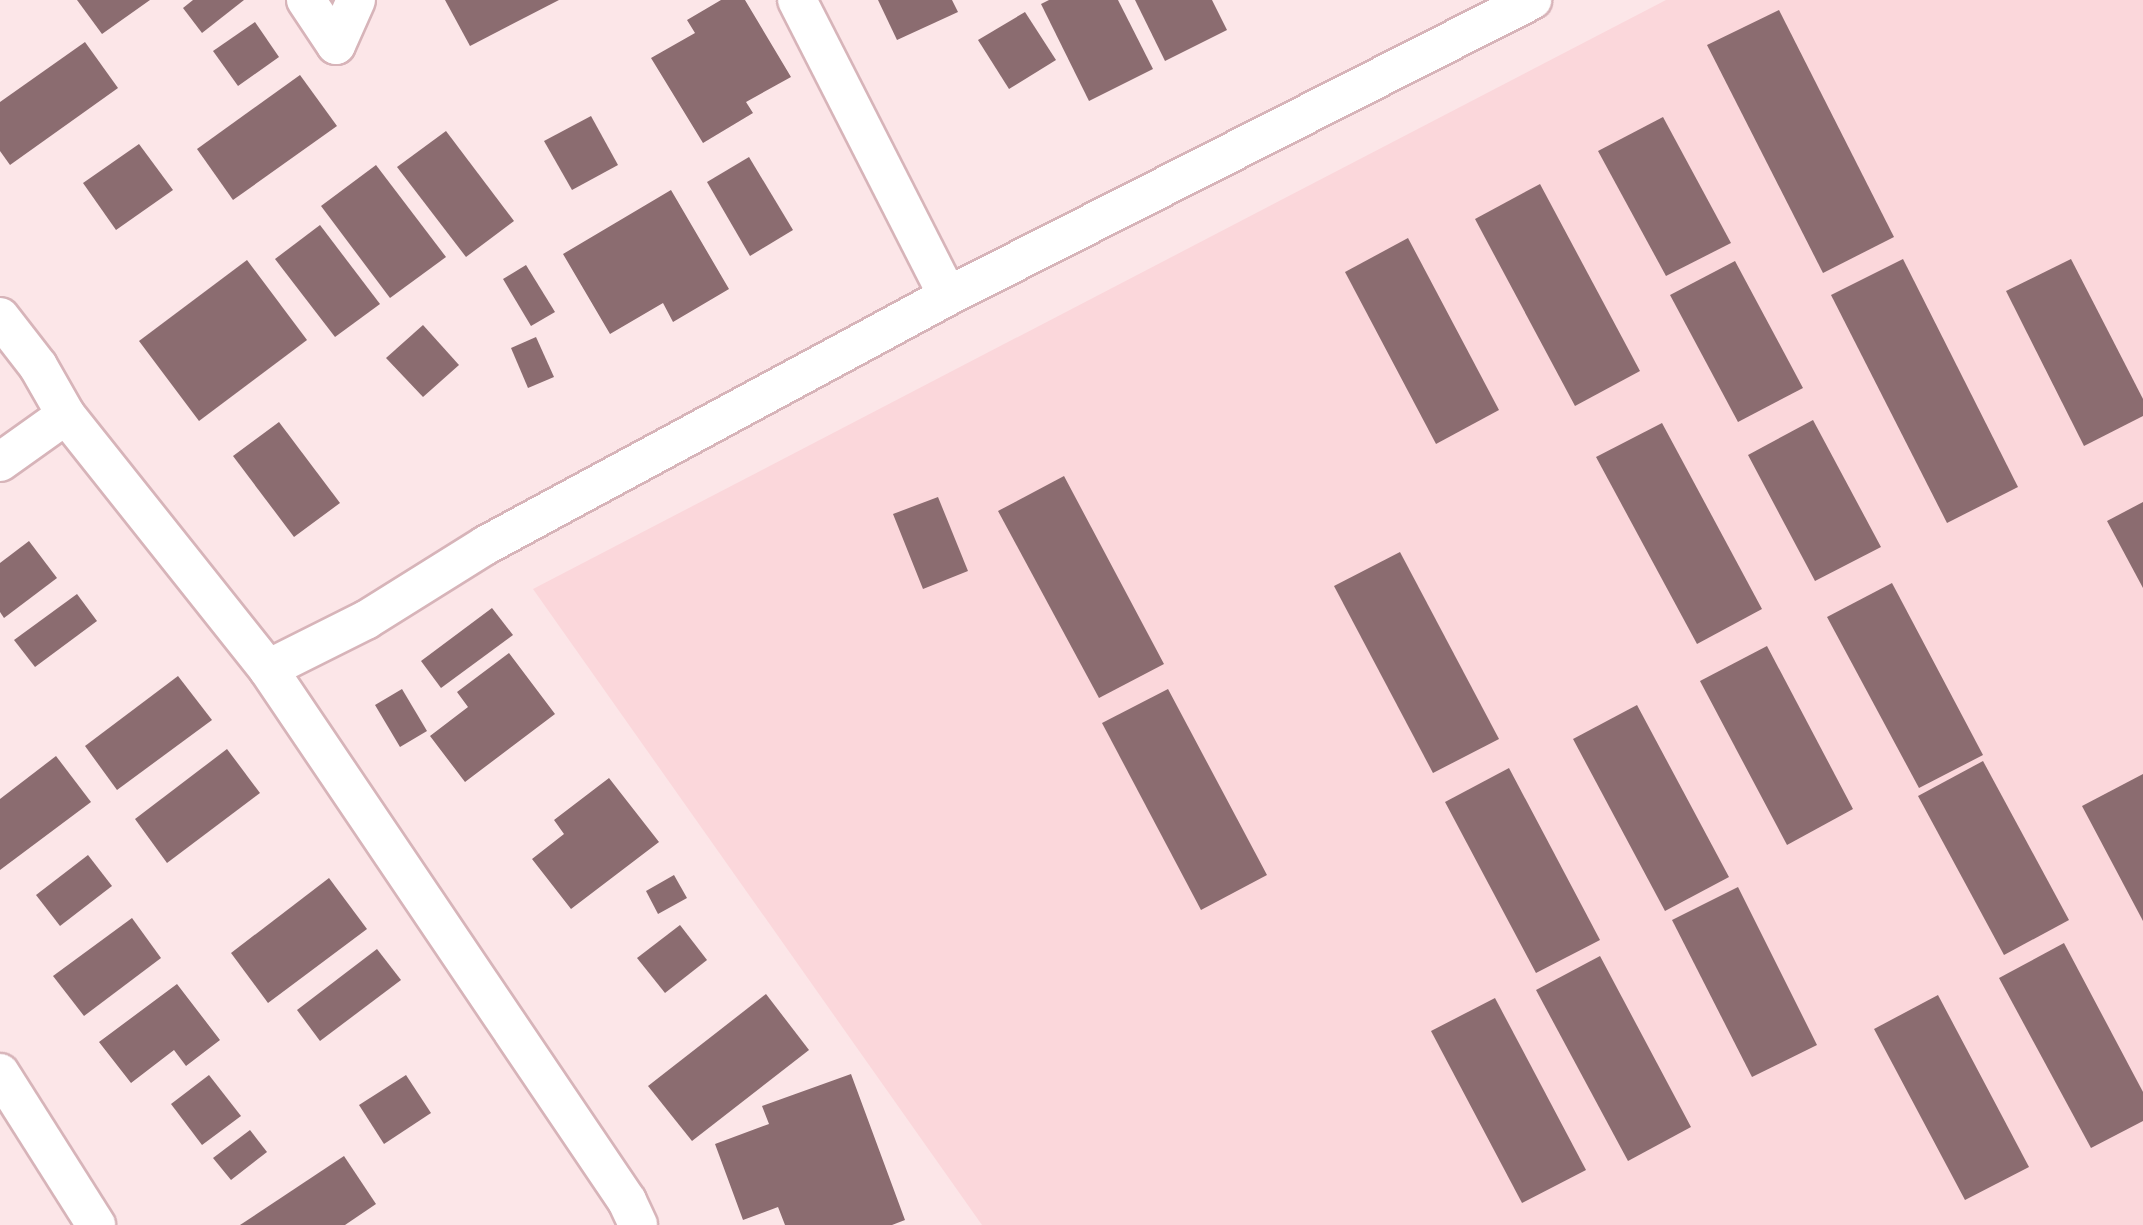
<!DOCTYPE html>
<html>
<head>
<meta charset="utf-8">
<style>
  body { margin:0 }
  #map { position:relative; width:2143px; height:1225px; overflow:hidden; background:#fce6e8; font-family:Figtree,sans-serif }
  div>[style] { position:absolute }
  .built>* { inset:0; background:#fbd7db }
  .building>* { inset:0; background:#8b6c70 }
  .roads { filter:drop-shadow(2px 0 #d7b4b9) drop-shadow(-2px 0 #d7b4b9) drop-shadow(0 2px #d7b4b9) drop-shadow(0 -2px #d7b4b9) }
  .minor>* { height:38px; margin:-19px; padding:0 19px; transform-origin:19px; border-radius:19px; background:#fff }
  span { translate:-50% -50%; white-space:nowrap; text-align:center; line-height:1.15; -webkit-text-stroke:7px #fff; paint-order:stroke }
</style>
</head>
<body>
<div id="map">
  <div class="built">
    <i style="clip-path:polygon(1666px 0,2143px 0,2143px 1225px,982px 1225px,533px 589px)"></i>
  </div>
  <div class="building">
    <i style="clip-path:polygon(77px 0,150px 0,102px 34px)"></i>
    <i style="clip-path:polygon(193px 0,244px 0,202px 33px,183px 8px)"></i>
    <i style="clip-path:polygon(445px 0,559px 0,470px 46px)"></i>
    <i style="clip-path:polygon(721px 0,745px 0,791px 77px,746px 102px,753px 113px,703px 143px,651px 58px,695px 33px,687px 20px)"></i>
    <i style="clip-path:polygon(878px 0,952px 0,958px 12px,897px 40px)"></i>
    <i style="clip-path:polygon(1049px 0,1118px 0,1153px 69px,1089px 101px,1041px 4px)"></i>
    <i style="clip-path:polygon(1135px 0,1212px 0,1227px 30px,1165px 61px)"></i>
    <i style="clip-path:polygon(1779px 10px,1894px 237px,1823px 273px,1707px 45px)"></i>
    <i style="clip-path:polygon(1025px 12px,1056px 60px,1009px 89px,978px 40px)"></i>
    <i style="clip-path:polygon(255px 22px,279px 57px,238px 86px,213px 51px)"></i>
    <i style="clip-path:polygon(85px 42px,118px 88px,10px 165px,0 151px,0 102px)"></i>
    <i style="clip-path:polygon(300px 75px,337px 126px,233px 200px,197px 149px)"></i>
    <i style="clip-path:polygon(591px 116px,618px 165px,572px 190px,544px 141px)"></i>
    <i style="clip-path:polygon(1663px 117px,1731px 243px,1666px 276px,1598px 151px)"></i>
    <i style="clip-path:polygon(446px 131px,514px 221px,466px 257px,397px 167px)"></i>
    <i style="clip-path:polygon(139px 144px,173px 190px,116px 230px,83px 183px)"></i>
    <i style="clip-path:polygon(749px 157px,793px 230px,750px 256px,707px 182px)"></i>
    <i style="clip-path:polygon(376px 165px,446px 257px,390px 298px,321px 206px)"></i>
    <i style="clip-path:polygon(1540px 184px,1640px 371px,1575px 406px,1475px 219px)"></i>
    <i style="clip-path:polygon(671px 190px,729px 289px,673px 322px,663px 303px,610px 334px,563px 254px)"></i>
    <i style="clip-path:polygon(320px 225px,380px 304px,335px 337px,275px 259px)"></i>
    <i style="clip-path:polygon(1408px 238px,1499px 410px,1436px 444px,1345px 272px)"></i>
    <i style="clip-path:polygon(1903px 259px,2018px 487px,1947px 523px,1831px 295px)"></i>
    <i style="clip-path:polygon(2071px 259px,2143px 399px,2143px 416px,2084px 446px,2006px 291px)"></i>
    <i style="clip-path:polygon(247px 260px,307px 340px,199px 421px,139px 341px)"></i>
    <i style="clip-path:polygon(1735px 261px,1803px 388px,1738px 422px,1670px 295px)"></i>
    <i style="clip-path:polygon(526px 265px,555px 312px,531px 326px,503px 279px)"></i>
    <i style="clip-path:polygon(423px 325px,459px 365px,423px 397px,386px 358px)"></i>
    <i style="clip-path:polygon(536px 337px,554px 377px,528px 388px,511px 348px)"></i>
    <i style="clip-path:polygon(1813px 420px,1881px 547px,1815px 581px,1748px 455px)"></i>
    <i style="clip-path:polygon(279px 422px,340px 503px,294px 537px,233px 456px)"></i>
    <i style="clip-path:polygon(1662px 423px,1762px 609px,1697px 644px,1596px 457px)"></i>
    <i style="clip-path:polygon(1064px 476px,1164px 664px,1099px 698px,998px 511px)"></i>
    <i style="clip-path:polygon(938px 497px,968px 571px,923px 589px,893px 514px)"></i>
    <i style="clip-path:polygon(2143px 502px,2143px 588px,2107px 521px)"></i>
    <i style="clip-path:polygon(29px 541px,57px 578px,4px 618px,0 612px,0 563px)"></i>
    <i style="clip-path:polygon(1400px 552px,1499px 739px,1433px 773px,1334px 586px)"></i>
    <i style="clip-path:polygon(1892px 583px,1983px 755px,1919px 788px,1827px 617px)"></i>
    <i style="clip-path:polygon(77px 594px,97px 621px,35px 667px,14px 640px)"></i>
    <i style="clip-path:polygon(492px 608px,513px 635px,441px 688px,421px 661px)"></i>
    <i style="clip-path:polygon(1767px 646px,1853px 809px,1787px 845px,1700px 681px)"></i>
    <i style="clip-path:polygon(509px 653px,555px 714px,465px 782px,430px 736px,468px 707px,457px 692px)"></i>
    <i style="clip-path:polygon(178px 676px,212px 720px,117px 790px,85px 746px)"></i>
    <i style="clip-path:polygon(402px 689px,427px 731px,400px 747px,375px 705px)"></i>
    <i style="clip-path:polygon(1168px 689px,1267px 875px,1201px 910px,1102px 723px)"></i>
    <i style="clip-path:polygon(1637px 705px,1729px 877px,1665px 911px,1573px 739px)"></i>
    <i style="clip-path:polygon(227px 749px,260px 793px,167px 863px,135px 819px)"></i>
    <i style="clip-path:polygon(56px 756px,91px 802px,0 870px,0 799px)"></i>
    <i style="clip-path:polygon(1983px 761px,2069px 920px,2004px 955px,1918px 796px)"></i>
    <i style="clip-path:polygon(1509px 768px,1600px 940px,1536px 973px,1445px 802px)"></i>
    <i style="clip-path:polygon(2143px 774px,2143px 921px,2082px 806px)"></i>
    <i style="clip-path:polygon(609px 778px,659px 842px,571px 909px,532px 859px,564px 834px,554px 820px)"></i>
    <i style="clip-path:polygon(88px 855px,112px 886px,60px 926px,36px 895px)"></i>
    <i style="clip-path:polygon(674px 875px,687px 898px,658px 914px,646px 891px)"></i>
    <i style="clip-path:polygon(329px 878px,367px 929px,268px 1003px,231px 953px)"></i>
    <i style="clip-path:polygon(1738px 887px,1817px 1045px,1752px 1077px,1672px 920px)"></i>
    <i style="clip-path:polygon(132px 918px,161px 958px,84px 1016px,53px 976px)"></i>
    <i style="clip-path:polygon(680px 925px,707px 960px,665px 993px,637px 958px)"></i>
    <i style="clip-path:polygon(2064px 943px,2143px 1092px,2143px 1121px,2091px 1148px,1999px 978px)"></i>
    <i style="clip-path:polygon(377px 949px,401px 980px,320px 1041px,297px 1010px)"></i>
    <i style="clip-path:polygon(1600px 956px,1691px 1127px,1628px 1161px,1536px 990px)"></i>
    <i style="clip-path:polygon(177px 984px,220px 1040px,186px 1066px,174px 1050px,131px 1083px,99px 1042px)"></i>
    <i style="clip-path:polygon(766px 994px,809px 1050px,692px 1141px,648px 1086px)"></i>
    <i style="clip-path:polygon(1938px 995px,2029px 1167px,1965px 1200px,1874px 1029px)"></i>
    <i style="clip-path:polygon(1495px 998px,1586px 1170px,1522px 1203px,1431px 1031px)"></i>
    <i style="clip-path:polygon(851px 1074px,905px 1220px,892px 1225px,785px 1225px,778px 1207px,743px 1220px,715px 1144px,769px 1124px,762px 1106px)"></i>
    <i style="clip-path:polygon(209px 1075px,241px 1116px,202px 1145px,171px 1104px)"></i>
    <i style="clip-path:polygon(406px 1075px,431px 1113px,384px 1144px,359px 1105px)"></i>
    <i style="clip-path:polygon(250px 1130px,267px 1152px,231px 1180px,213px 1158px)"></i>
    <i style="clip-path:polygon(344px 1156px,376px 1204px,345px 1225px,240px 1225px)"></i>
  </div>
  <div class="roads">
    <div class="minor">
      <i style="left:306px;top:0;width:54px;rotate:56.3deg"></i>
      <i style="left:336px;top:45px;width:49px;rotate:-66deg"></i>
      <i style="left:797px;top:0;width:332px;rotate:63deg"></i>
      <i style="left:0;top:317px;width:62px;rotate:52.2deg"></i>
      <i style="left:38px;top:366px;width:56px;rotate:60.3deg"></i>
      <i style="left:66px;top:415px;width:325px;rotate:51.5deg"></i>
      <i style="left:268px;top:669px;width:642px;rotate:55.99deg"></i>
      <i style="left:627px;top:1201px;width:26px;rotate:65deg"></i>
      <i style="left:0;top:462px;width:81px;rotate:-35.5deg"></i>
      <i style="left:268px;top:669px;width:110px;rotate:-26.6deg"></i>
      <i style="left:366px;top:620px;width:142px;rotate:-32deg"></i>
      <i style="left:486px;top:545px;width:525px;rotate:-28.32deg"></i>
      <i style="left:948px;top:296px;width:655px;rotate:-26.88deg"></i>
      <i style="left:0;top:1073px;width:180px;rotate:57.7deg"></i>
    </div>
  </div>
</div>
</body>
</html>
